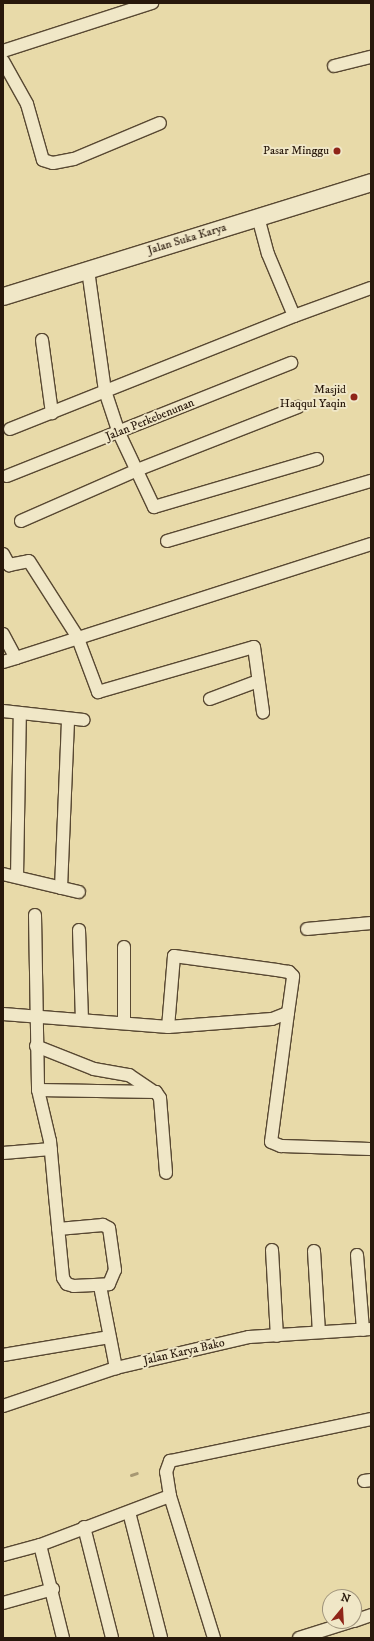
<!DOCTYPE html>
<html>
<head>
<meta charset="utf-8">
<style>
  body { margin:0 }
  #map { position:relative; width:374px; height:1641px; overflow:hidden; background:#e8daa9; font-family:"IM FELL DW Pica",serif }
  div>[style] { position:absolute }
  .stream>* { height:3px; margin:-1.5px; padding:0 1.5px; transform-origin:1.5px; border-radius:1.5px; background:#a79873 }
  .roads { filter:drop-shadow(1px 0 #584832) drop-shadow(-1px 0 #584832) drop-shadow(0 1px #584832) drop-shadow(0 -1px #584832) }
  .minor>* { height:12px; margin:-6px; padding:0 6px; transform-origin:6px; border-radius:6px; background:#f0e7c7 }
  .secondary>* { height:17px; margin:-8.5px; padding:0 8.5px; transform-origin:8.5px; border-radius:8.5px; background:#f0e7c7 }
  .dots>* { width:11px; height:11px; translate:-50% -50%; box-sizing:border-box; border:2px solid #f0e7c7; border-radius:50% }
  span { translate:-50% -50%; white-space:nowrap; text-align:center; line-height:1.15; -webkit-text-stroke:4px #f0e7c7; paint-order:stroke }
  .poi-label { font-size:12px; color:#28180b }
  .right { translate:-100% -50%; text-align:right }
  .street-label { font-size:12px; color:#28180b }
  .frame { position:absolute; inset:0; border:4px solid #28180b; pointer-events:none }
  .north { position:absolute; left:322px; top:1589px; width:40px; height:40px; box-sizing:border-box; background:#f0e7c7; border:1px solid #a0947c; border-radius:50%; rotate:18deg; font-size:11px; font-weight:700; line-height:16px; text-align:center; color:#28180b }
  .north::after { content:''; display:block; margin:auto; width:14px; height:18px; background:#8f2418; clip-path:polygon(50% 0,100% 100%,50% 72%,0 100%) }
</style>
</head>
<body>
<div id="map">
  <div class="stream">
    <i style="left:131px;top:1475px;width:6px;rotate:-18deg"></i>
  </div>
  <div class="roads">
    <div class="minor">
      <i style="left:3px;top:51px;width:157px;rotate:-17.9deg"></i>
      <i style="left:3px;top:61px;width:49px;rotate:60.8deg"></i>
      <i style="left:27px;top:104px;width:58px;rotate:74.1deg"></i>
      <i style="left:43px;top:160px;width:10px;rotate:17deg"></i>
      <i style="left:53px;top:163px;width:21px;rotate:-11deg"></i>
      <i style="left:74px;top:159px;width:93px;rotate:-22.7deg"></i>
      <i style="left:334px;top:66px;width:38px;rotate:-14deg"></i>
      <i style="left:258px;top:217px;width:38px;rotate:75deg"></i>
      <i style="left:268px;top:254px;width:67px;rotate:67.2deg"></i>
      <i style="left:88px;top:270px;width:122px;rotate:82deg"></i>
      <i style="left:105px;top:391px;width:44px;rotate:71.6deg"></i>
      <i style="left:119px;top:433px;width:82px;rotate:64.7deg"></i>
      <i style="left:154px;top:507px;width:170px;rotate:-16.4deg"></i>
      <i style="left:42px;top:340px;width:74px;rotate:82.2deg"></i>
      <i style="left:10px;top:429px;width:306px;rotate:-21.7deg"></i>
      <i style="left:294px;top:316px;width:82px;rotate:-20deg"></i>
      <i style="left:7px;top:476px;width:306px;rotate:-21.7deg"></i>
      <i style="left:21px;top:521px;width:127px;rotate:-23.7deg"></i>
      <i style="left:137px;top:470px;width:173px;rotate:-21.4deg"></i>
      <i style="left:167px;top:541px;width:213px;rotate:-16.4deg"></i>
      <i style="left:3px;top:554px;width:13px;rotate:61deg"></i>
      <i style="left:9px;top:565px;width:20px;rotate:-11deg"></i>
      <i style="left:29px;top:561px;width:89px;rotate:57.4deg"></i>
      <i style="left:77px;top:636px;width:60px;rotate:69.4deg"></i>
      <i style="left:98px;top:692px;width:162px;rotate:-16.1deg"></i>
      <i style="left:254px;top:647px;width:66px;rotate:82.1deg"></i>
      <i style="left:3px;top:634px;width:27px;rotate:62deg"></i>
      <i style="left:16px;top:658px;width:373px;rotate:-17.8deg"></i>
      <i style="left:3px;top:662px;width:14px;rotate:-17deg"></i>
      <i style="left:210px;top:699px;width:51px;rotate:-20.6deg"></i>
      <i style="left:3px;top:711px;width:81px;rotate:6.3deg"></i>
      <i style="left:3px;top:874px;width:78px;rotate:13.3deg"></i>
      <i style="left:17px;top:877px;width:164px;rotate:-89deg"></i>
      <i style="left:61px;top:888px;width:169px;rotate:-87.6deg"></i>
      <i style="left:35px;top:915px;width:175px;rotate:89deg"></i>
      <i style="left:38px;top:1090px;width:52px;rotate:76.8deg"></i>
      <i style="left:50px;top:1141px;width:55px;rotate:84.8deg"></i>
      <i style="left:55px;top:1196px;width:82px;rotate:84.4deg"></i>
      <i style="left:63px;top:1278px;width:7px;rotate:56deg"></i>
      <i style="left:67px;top:1284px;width:7px;rotate:16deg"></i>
      <i style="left:74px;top:1286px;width:35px;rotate:-3deg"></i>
      <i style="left:109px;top:1284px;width:15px;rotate:-67deg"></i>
      <i style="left:115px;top:1270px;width:42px;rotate:-98.1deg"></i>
      <i style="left:109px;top:1228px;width:7px;rotate:-153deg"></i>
      <i style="left:103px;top:1225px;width:45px;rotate:174.9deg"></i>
      <i style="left:307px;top:929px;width:64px;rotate:-5.4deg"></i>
      <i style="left:79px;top:930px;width:90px;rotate:88.1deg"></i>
      <i style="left:288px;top:1013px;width:130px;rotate:97.5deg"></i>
      <i style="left:271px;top:1142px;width:11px;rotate:22deg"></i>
      <i style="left:281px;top:1146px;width:90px;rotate:1.9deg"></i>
      <i style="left:3px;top:1014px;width:166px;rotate:4.5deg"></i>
      <i style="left:168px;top:1027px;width:104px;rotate:-4.4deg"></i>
      <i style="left:272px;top:1019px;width:17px;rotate:-21deg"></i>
      <i style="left:288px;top:1013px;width:37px;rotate:-82deg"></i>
      <i style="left:293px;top:976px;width:6px;rotate:-135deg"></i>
      <i style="left:289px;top:972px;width:12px;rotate:-171deg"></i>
      <i style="left:277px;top:970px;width:104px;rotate:-172.3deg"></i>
      <i style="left:174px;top:956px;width:71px;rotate:94.8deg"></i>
      <i style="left:124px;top:1023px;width:76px;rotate:-90deg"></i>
      <i style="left:36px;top:1046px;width:62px;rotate:21.6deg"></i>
      <i style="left:94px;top:1069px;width:36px;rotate:10deg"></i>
      <i style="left:129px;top:1075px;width:29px;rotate:34deg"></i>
      <i style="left:38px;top:1090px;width:118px;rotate:1deg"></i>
      <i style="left:156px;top:1092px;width:7px;rotate:56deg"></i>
      <i style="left:160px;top:1098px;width:75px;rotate:85.4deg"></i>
      <i style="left:3px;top:1153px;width:48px;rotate:-4.8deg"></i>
      <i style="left:272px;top:1250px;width:86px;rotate:86.7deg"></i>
      <i style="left:314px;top:1251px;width:81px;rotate:86.5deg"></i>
      <i style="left:357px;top:1255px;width:75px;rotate:85.4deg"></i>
      <i style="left:100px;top:1286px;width:84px;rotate:79deg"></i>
      <i style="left:3px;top:1355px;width:108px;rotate:-9.6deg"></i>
      <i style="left:3px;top:1406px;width:119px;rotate:-18.6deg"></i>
      <i style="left:116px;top:1368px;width:137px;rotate:-13.1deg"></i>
      <i style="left:249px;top:1337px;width:122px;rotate:-3.8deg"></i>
      <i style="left:364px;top:1481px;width:7px;rotate:-8deg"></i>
      <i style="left:170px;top:1496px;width:24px;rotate:-99deg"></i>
      <i style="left:166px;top:1472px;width:12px;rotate:-70deg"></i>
      <i style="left:170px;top:1461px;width:205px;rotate:-11.8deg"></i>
      <i style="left:129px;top:1512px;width:130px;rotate:75.7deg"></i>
      <i style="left:84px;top:1527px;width:114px;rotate:75.8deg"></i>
      <i style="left:40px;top:1545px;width:96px;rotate:76.1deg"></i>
      <i style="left:3px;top:1555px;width:38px;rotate:-15deg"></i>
      <i style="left:40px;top:1545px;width:139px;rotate:-20.7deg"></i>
      <i style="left:170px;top:1496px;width:149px;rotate:72.8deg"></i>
      <i style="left:3px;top:1603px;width:52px;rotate:-15.6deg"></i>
      <i style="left:354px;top:1621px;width:18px;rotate:-19deg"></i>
      <i style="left:299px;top:1638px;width:57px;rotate:-17.5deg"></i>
    </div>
    <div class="secondary">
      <i style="left:3px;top:296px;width:385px;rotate:-17.2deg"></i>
    </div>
  </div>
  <div class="dots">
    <i style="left:337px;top:151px;background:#8f2418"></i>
    <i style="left:354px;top:397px;background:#8f2418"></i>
  </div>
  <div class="poi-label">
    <span class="right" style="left:329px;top:151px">Pasar Minggu</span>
    <span class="right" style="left:346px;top:397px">Masjid<br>Haqqul Yaqin</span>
  </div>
  <div class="street-label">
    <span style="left:187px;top:239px;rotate:-17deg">Jalan Suka Karya</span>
    <span style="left:150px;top:420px;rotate:-22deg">Jalan Perkebenunan</span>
    <span style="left:184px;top:1352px;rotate:-13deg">Jalan Karya Bako</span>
  </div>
  <div class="frame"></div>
  <div class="north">N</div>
</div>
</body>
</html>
